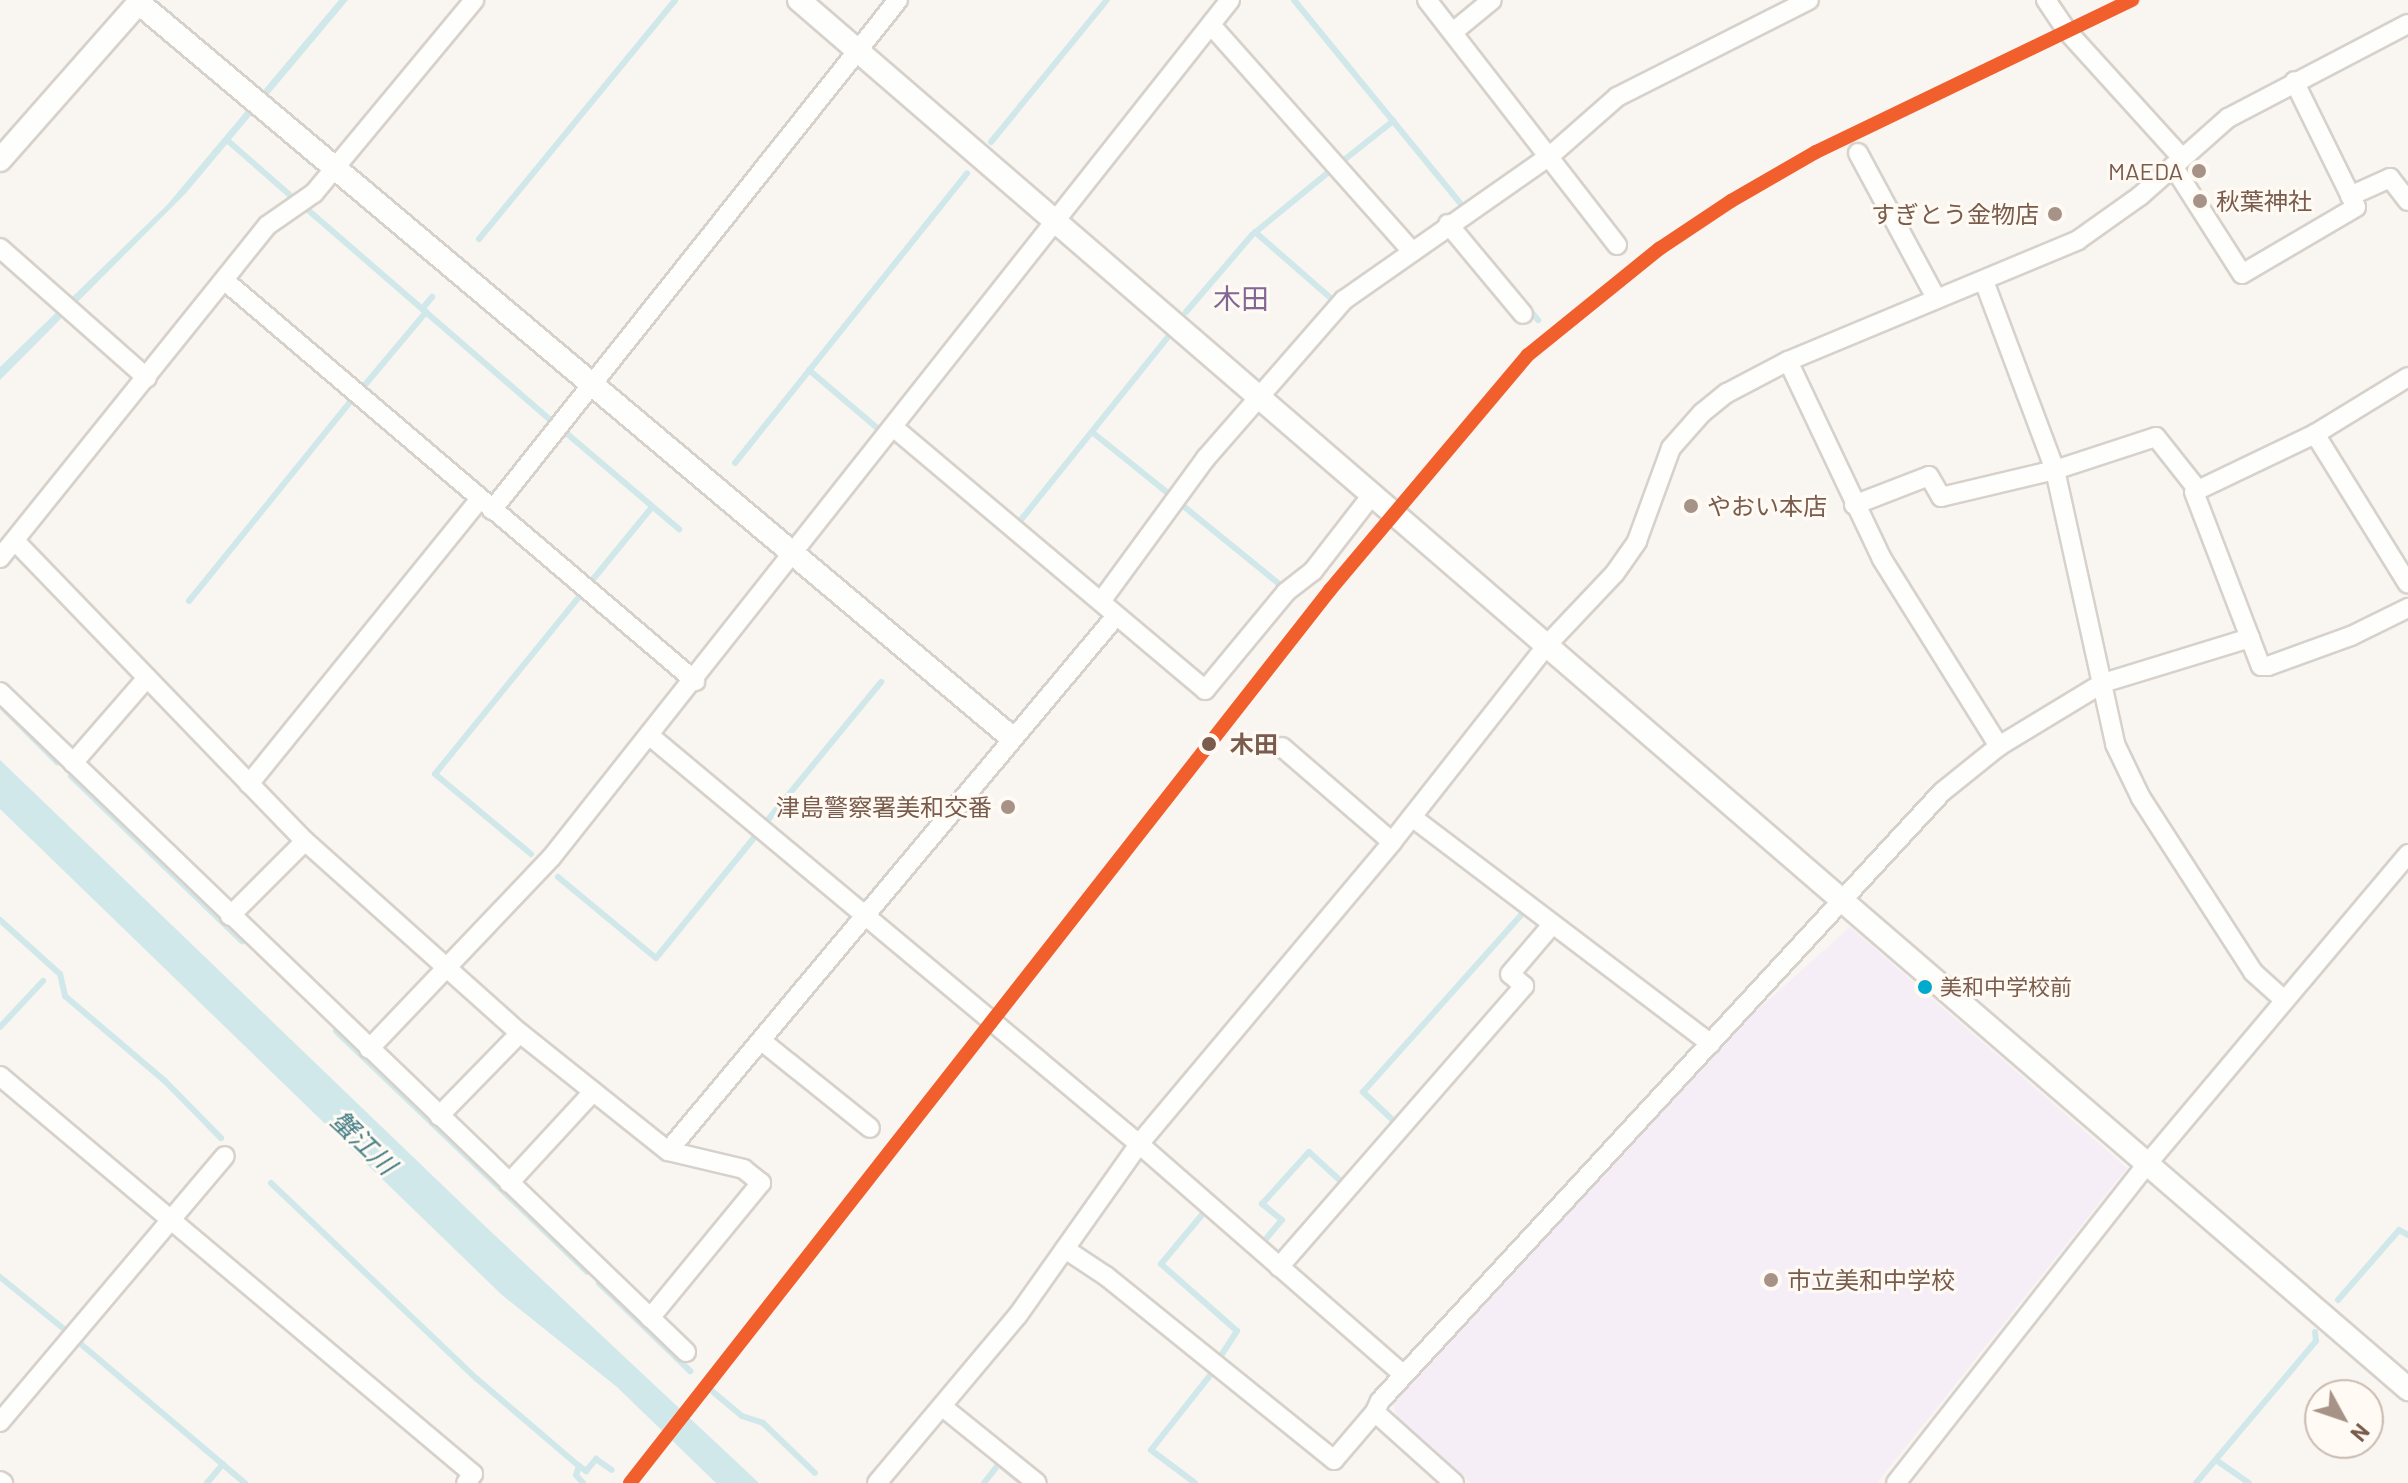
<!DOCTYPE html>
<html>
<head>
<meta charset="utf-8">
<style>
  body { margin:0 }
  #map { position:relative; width:2408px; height:1483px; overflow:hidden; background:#f9f5f0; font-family:Barlow,"Noto Sans JP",sans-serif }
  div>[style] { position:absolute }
  .education>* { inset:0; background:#f6eef6 }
  .water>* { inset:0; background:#d0e8ea }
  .stream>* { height:6px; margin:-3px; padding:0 3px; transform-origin:3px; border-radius:3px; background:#d0e8ea }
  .roads { filter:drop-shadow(2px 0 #d7d1cb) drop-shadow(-2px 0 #d7d1cb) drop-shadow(0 2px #d7d1cb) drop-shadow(0 -2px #d7d1cb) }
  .minor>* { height:18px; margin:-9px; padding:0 9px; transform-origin:9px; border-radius:9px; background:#fefefd }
  .tertiary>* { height:22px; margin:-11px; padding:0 11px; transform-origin:11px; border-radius:11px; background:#fefefd }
  .rail-1>* { height:14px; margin:-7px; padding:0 7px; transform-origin:7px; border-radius:7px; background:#f05f2c }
  .dots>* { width:22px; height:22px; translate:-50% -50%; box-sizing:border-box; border:4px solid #fffaf3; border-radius:50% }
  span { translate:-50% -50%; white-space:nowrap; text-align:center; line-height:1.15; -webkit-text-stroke:6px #fffaf3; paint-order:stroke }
  .bus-label { font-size:22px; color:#7a5c4d }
  .left { translate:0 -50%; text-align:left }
  .poi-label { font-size:24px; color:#7a5c4d }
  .right { translate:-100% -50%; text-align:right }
  .stop-label { font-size:24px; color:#7a5c4d; font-weight:700 }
  .water-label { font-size:26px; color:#437c86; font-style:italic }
  .quarter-label { font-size:28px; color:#846695 }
  .north { position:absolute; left:2304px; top:1379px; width:80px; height:80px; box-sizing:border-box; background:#fffaf3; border:2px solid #cabbb1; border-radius:50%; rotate:130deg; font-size:22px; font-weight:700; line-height:32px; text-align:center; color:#7a5c4d }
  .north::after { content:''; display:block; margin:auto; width:28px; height:36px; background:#a69286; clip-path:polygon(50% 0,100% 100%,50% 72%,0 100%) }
</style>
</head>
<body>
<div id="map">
  <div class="education">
    <i style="clip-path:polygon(1850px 927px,2127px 1168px,1877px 1483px,1471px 1483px,1398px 1418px,1393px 1406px,1399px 1392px,1744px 1022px)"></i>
  </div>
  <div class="water">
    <i style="clip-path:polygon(339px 0,348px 0,186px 193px,0 380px,0 367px,167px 205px)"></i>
    <i style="clip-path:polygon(0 760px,487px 1228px,759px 1483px,716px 1483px,617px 1387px,502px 1295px,0 809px)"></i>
  </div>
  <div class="stream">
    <i style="left:1294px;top:0;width:264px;rotate:50.7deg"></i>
    <i style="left:227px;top:140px;width:85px;rotate:41.2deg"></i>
    <i style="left:991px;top:142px;width:183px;rotate:-50.8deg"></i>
    <i style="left:1344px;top:160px;width:63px;rotate:-38.5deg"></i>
    <i style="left:308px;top:210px;width:318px;rotate:40.9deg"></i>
    <i style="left:1255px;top:232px;width:103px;rotate:41.1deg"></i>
    <i style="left:479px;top:239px;width:309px;rotate:-50.6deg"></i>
    <i style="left:422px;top:309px;width:16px;rotate:-50deg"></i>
    <i style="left:1186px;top:312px;width:101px;rotate:-49.4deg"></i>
    <i style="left:1252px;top:235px;width:101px;rotate:-39.4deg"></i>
    <i style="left:1533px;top:314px;width:8px;rotate:50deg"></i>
    <i style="left:809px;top:370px;width:88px;rotate:40.4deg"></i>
    <i style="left:364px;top:386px;width:97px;rotate:-50deg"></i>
    <i style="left:565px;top:432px;width:150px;rotate:40.4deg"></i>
    <i style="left:1092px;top:432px;width:105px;rotate:38.8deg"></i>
    <i style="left:735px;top:463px;width:371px;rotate:-51.3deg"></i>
    <i style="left:1182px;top:505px;width:130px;rotate:39.1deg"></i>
    <i style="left:1020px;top:521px;width:235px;rotate:-51.2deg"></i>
    <i style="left:590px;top:583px;width:98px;rotate:-50.8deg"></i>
    <i style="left:189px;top:601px;width:259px;rotate:-51deg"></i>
    <i style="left:0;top:705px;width:81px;rotate:45deg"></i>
    <i style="left:71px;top:776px;width:238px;rotate:44deg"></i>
    <i style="left:767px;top:821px;width:180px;rotate:-50.6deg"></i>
    <i style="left:531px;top:854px;width:125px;rotate:-140.2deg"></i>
    <i style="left:435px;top:774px;width:228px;rotate:-50.9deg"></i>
    <i style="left:558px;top:877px;width:127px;rotate:39.6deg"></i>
    <i style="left:656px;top:958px;width:160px;rotate:-50.8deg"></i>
    <i style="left:0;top:920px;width:81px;rotate:42deg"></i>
    <i style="left:60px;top:974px;width:23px;rotate:77deg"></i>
    <i style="left:65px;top:996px;width:131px;rotate:40.4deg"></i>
    <i style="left:165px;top:1081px;width:80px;rotate:45.5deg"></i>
    <i style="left:0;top:1027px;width:63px;rotate:-46.9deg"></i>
    <i style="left:336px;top:1031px;width:348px;rotate:43.8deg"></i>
    <i style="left:1397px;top:1124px;width:47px;rotate:-136.7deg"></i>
    <i style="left:1363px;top:1092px;width:241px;rotate:-48.2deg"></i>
    <i style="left:271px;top:1183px;width:284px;rotate:43.6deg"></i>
    <i style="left:477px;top:1379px;width:134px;rotate:40.5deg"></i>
    <i style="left:579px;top:1466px;width:9px;rotate:36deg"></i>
    <i style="left:586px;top:1471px;width:16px;rotate:-50deg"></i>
    <i style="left:596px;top:1459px;width:19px;rotate:35deg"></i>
    <i style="left:1206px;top:1210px;width:70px;rotate:129.8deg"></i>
    <i style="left:1161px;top:1264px;width:101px;rotate:41.4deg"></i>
    <i style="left:1237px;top:1331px;width:38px;rotate:123deg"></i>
    <i style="left:1265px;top:1240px;width:26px;rotate:-50deg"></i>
    <i style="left:1282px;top:1220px;width:26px;rotate:-141deg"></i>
    <i style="left:1262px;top:1204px;width:70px;rotate:-47.9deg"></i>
    <i style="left:1309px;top:1152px;width:47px;rotate:42.4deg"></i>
    <i style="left:1344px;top:1184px;width:4px;rotate:-45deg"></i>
    <i style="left:0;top:1277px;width:82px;rotate:39.1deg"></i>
    <i style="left:599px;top:1283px;width:127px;rotate:44deg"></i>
    <i style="left:2338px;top:1300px;width:93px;rotate:-48.9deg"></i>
    <i style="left:2399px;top:1230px;width:10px;rotate:29deg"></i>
    <i style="left:82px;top:1345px;width:214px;rotate:40.3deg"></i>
    <i style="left:712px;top:1391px;width:39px;rotate:40deg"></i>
    <i style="left:742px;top:1416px;width:22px;rotate:18deg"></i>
    <i style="left:763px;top:1423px;width:72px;rotate:43.9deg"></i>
    <i style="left:2216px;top:1460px;width:40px;rotate:34.9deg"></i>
    <i style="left:579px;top:1466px;width:9px;rotate:108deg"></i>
    <i style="left:576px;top:1475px;width:11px;rotate:49deg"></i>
    <i style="left:207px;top:1483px;width:25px;rotate:-50deg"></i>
    <i style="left:984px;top:1483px;width:24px;rotate:-52deg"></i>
    <i style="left:999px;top:1464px;width:30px;rotate:40deg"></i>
    <i style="left:1195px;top:1483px;width:55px;rotate:-143.1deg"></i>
    <i style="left:1151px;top:1450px;width:98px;rotate:-51.6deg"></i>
    <i style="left:2196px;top:1483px;width:186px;rotate:-49.8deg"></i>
    <i style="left:2316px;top:1341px;width:9px;rotate:-96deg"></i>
  </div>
  <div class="roads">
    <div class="minor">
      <i style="left:1427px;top:0;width:310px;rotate:52.2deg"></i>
      <i style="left:2046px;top:0;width:36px;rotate:56deg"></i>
      <i style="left:2066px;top:30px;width:173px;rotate:47.8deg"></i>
      <i style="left:1211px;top:25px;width:301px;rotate:48.4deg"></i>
      <i style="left:1453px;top:32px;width:50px;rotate:-39.4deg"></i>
      <i style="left:1858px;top:153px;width:165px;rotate:61.7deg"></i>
      <i style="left:2173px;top:166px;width:128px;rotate:57.4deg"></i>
      <i style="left:2242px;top:274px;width:132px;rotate:-30.4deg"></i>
      <i style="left:2356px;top:207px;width:140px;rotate:-116.2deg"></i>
      <i style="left:2350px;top:196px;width:44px;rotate:-24.2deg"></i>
      <i style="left:2390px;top:178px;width:29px;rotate:52deg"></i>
      <i style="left:1448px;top:224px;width:117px;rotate:50.2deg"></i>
      <i style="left:0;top:248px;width:196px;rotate:41.5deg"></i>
      <i style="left:224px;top:280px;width:619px;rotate:40.41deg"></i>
      <i style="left:1984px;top:281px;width:202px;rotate:69.4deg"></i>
      <i style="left:2055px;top:470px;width:280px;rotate:77.6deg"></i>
      <i style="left:2115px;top:744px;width:60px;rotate:64.3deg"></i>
      <i style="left:2141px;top:798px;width:207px;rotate:57.2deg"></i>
      <i style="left:2253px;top:972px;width:42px;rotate:42.1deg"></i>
      <i style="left:1788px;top:361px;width:219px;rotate:64.6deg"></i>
      <i style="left:1882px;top:559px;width:221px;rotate:58deg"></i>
      <i style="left:893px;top:427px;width:408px;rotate:40.1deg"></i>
      <i style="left:1205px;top:690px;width:127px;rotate:-50.4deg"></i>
      <i style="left:1286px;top:592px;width:34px;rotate:-38deg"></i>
      <i style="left:1313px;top:571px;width:96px;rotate:-52.2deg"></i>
      <i style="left:2315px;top:434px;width:176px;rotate:58.2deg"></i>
      <i style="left:2198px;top:490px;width:4px;rotate:153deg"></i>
      <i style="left:2194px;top:492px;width:156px;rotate:69deg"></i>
      <i style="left:1854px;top:505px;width:80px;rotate:-21.1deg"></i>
      <i style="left:1929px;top:476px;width:24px;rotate:60deg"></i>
      <i style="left:1941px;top:497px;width:117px;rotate:-13.3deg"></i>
      <i style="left:2055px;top:470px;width:106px;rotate:-18.1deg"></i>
      <i style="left:2156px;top:437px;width:68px;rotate:51.6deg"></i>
      <i style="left:2198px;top:490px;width:130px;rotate:-25.6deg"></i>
      <i style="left:2315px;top:434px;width:109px;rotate:-31.5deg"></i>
      <i style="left:492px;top:510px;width:652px;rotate:-51.48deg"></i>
      <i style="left:17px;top:543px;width:414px;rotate:46deg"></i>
      <i style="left:305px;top:841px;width:288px;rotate:41.8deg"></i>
      <i style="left:520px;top:1033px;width:189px;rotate:38.6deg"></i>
      <i style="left:668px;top:1151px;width:698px;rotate:-50.06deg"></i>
      <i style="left:0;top:558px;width:427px;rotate:-51.2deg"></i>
      <i style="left:268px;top:225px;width:56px;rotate:-34.8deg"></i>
      <i style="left:314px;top:193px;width:251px;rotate:-50.3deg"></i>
      <i style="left:1102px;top:600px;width:176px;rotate:-53.8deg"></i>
      <i style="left:1206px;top:458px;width:210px;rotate:-48.9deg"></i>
      <i style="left:1344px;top:300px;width:253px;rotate:-35deg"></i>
      <i style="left:1551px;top:155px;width:88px;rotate:-41.3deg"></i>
      <i style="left:1617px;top:97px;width:215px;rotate:-26.8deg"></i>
      <i style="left:0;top:692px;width:952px;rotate:43.89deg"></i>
      <i style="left:650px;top:736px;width:637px;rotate:39.84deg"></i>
      <i style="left:1139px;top:1144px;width:350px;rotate:41.1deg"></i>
      <i style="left:1282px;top:747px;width:145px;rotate:40.8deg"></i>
      <i style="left:73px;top:763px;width:113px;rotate:-49deg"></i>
      <i style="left:249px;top:784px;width:367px;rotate:-51deg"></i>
      <i style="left:1412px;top:817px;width:375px;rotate:37.2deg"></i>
      <i style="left:230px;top:916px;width:106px;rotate:-45deg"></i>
      <i style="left:763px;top:1042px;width:137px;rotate:38.8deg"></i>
      <i style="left:369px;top:1049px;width:264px;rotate:-46.4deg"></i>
      <i style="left:551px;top:858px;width:1094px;rotate:-51.64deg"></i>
      <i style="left:0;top:1076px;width:618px;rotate:40.08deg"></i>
      <i style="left:473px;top:1474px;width:11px;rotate:128deg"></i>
      <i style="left:439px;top:1116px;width:116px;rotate:-45.7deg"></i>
      <i style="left:509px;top:1183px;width:124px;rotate:-47.3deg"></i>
      <i style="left:1065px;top:1249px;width:49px;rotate:33.4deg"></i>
      <i style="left:1106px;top:1276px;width:293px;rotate:38.9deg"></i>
      <i style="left:1334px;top:1460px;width:63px;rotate:-49.5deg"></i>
      <i style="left:1279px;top:1267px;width:373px;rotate:-48.9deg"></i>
      <i style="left:1524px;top:986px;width:18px;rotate:-139deg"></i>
      <i style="left:1510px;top:974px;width:63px;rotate:-49.5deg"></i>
      <i style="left:650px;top:1318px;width:175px;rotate:-50.6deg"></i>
      <i style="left:761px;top:1183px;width:22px;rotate:-141deg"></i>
      <i style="left:744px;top:1169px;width:78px;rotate:-166.7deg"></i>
      <i style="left:944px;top:1408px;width:119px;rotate:38.9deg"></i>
      <i style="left:0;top:1422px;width:348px;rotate:-49.8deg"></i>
      <i style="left:0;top:1481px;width:4px;rotate:34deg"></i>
      <i style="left:877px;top:1483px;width:219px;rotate:-50deg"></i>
      <i style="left:1018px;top:1315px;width:209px;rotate:-54.7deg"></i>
      <i style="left:1139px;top:1144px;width:394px;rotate:-50deg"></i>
      <i style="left:1392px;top:842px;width:249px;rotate:-51.8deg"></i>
      <i style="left:1546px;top:646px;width:100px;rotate:-46.6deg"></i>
      <i style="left:1615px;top:573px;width:39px;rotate:-55deg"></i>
      <i style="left:1637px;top:541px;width:99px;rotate:-69.9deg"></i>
      <i style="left:1671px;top:448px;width:47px;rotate:-48.5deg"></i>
      <i style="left:1702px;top:413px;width:32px;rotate:-39deg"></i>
      <i style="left:1727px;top:393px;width:69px;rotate:-27.7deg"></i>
      <i style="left:1788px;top:361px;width:314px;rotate:-22.6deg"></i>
      <i style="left:2078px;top:240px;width:76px;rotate:-35.4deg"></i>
      <i style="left:2140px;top:196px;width:118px;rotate:-41.6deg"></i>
      <i style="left:2228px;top:118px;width:203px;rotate:-27.6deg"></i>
      <i style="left:1454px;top:1483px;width:106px;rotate:-138.1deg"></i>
      <i style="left:1375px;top:1412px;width:12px;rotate:-66deg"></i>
      <i style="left:1380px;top:1401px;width:829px;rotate:-47.3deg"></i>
      <i style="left:1942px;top:792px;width:73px;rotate:-38.9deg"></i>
      <i style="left:1999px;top:746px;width:122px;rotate:-31.2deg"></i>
      <i style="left:2103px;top:683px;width:154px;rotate:-17deg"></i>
      <i style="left:2250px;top:638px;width:30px;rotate:69deg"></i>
      <i style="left:2261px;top:666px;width:7px"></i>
      <i style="left:2268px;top:666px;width:88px;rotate:-19.9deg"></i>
      <i style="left:2351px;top:636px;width:64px;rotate:-26.2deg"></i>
      <i style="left:1896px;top:1483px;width:407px;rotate:-51.8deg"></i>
      <i style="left:2148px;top:1163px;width:404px;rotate:-49.9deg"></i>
    </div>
    <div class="tertiary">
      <i style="left:799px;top:0;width:2126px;rotate:40.8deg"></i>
      <i style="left:139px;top:3px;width:1140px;rotate:40.09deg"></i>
      <i style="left:0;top:160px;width:213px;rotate:-48.6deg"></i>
    </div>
  </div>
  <div class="rail-1">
    <i style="left:630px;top:1483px;width:1135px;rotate:-51.91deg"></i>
    <i style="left:1330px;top:590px;width:307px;rotate:-49.9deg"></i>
    <i style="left:1528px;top:355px;width:169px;rotate:-39deg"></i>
    <i style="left:1659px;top:249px;width:87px;rotate:-33.7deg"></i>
    <i style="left:1731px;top:201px;width:98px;rotate:-30deg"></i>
    <i style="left:1816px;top:152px;width:351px;rotate:-25.7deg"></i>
  </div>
  <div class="dots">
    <i style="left:2199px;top:171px;background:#a69286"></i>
    <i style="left:2200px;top:201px;background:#a69286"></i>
    <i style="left:2055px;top:214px;background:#a69286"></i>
    <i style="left:1691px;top:506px;background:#a69286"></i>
    <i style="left:1209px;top:744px;background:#7a5c4d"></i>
    <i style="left:1008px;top:807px;background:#a69286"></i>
    <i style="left:1925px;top:987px;background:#00a9ce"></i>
    <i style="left:1771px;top:1280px;background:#a69286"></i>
  </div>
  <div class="bus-label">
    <span class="left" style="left:1940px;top:987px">美和中学校前</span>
  </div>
  <div class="poi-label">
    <span class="right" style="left:2183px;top:171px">MAEDA</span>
    <span class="left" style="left:2216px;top:201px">秋葉神社</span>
    <span class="right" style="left:2039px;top:214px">すぎとう金物店</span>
    <span class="left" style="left:1707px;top:506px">やおい本店</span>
    <span class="right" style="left:992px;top:807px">津島警察署美和交番</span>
    <span class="left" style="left:1787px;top:1280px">市立美和中学校</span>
  </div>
  <div class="stop-label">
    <span class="left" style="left:1230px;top:744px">木田</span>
  </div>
  <div class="water-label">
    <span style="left:364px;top:1142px;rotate:44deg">蟹江川</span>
  </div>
  <div class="quarter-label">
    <span style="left:1241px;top:298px">木田</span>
  </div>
  <div class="north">N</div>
</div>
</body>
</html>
